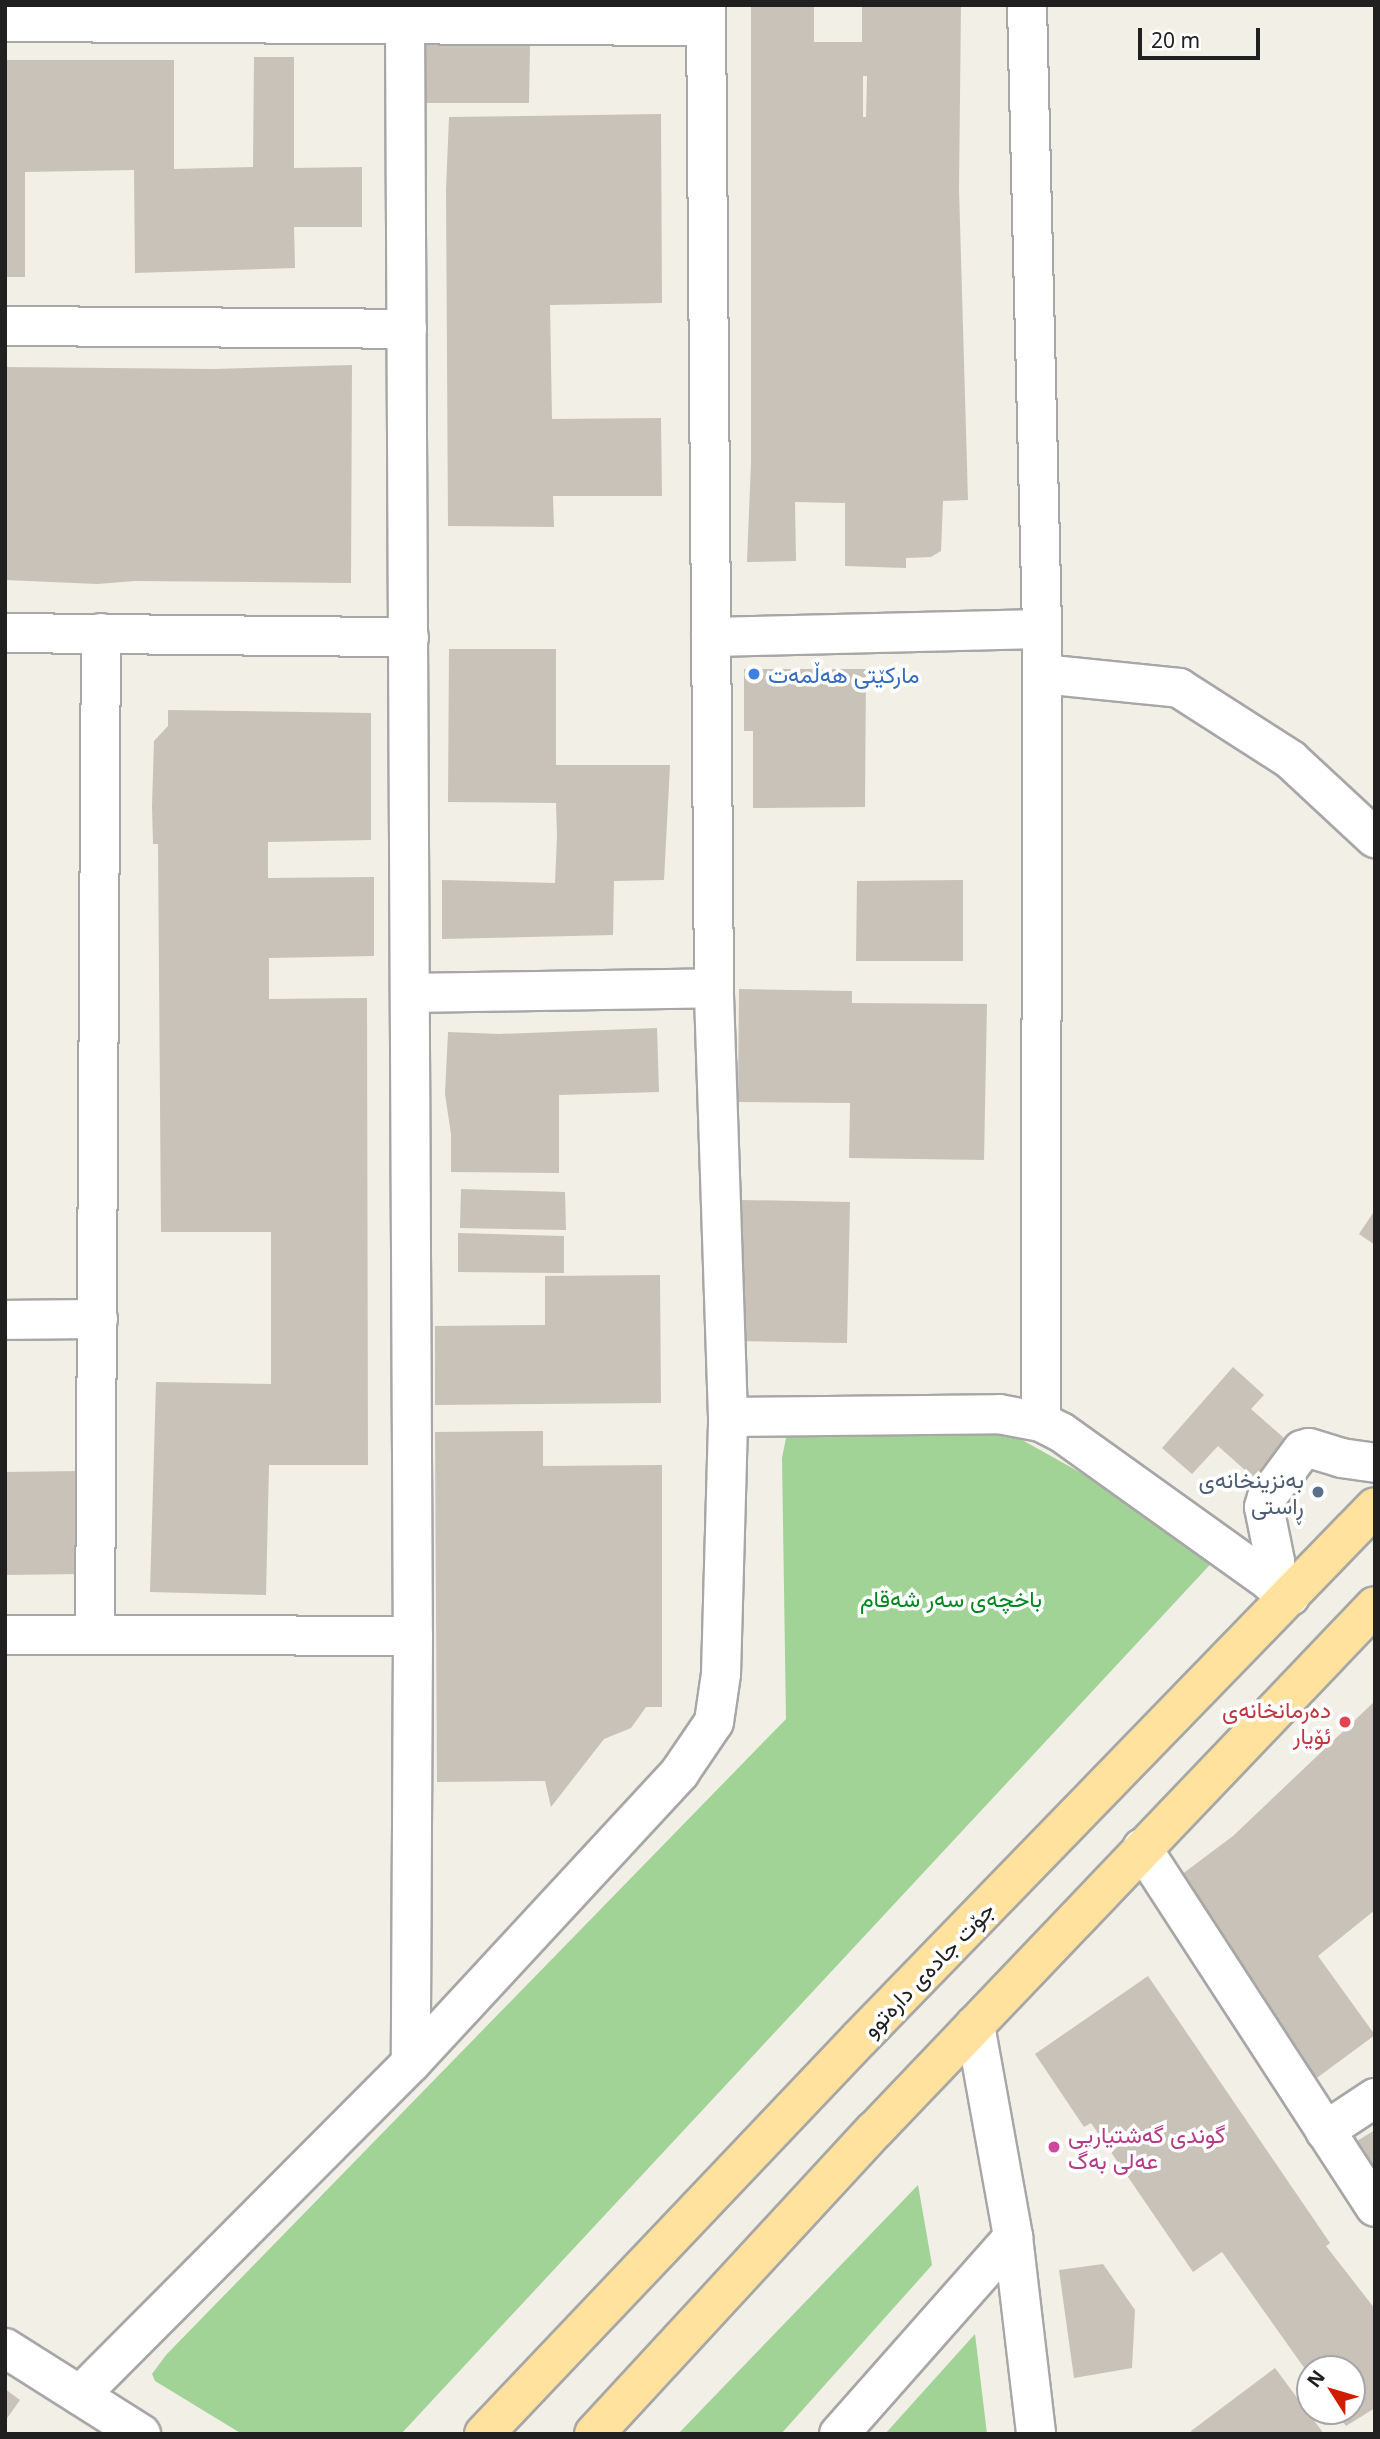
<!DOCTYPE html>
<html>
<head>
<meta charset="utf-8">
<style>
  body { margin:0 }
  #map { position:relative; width:1380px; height:2439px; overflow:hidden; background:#f1efe6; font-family:"Noto Sans",Vazirmatn,sans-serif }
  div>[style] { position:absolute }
  .forest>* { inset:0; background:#a1d397 }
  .building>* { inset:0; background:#c9c2b8 }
  .roads { filter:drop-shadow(2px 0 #a7a7a7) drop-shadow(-2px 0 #a7a7a7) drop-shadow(0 2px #a7a7a7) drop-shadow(0 -2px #a7a7a7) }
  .minor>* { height:38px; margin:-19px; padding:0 19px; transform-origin:19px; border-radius:19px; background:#fff }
  .major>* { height:38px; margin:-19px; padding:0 19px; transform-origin:19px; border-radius:19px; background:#ffe29d }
  .dots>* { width:19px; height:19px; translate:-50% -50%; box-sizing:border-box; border:4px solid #fff; border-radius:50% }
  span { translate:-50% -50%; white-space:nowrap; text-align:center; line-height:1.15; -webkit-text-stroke:7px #fff; paint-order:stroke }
  .shop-label { font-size:23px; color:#366cbe }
  .left { translate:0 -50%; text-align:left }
  .service-label { font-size:23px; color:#4e5e75 }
  .right { translate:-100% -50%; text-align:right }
  .park-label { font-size:23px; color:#038821 }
  .health-label { font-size:23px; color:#be3a42 }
  .street-label { font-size:23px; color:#202020 }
  .hotel-label { font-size:23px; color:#b23c85 }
  .frame { position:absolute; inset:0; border:7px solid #202020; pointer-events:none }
  .north { position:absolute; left:1296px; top:2355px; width:70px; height:70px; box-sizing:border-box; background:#fff; border:2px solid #a6a6a6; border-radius:50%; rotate:307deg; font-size:19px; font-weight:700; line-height:28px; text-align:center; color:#202020 }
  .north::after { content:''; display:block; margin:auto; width:24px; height:32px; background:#d01d00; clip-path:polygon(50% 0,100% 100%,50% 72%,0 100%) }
  .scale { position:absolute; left:1138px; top:28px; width:122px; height:32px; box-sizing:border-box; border:4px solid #202020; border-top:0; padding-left:9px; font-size:21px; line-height:24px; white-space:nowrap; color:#202020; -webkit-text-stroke:5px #fff; paint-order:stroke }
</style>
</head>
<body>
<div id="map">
  <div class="forest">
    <i style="clip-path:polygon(1008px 1432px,1167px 1521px,1219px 1555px,401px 2434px,242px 2434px,155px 2381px,152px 2374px,166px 2355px,786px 1719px,782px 1458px,786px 1438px,795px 1434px)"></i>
    <i style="clip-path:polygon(918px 2185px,932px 2265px,781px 2434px,678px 2434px)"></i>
    <i style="clip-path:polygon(975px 2334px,987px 2434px,885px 2434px)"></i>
  </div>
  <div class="building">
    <i style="clip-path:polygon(evenodd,751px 5px,814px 5px,814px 42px,862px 42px,862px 5px,961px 5px,959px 189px,968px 500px,943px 501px,941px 551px,931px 557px,906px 558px,906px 568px,845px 566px,845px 503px,795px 502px,796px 561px,747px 562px,751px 463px,751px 5px,863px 76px,867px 76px,866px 117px,863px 117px,863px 76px)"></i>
    <i style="clip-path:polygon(425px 45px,530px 45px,529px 103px,422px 103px)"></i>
    <i style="clip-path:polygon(254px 57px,294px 57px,294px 168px,362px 167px,362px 227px,294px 227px,295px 268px,135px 273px,134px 170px,25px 172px,25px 277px,5px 277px,5px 60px,174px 60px,174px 169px,253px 167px)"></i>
    <i style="clip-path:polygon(661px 114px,662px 303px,550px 305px,552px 419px,661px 418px,662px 496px,553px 496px,554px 527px,448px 526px,446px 189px,449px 117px)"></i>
    <i style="clip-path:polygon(352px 365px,351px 583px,135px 581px,97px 584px,5px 580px,5px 367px,214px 369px)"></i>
    <i style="clip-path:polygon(449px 649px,556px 649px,556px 765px,670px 765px,664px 880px,614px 881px,613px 935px,442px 939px,442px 880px,555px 883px,557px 836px,556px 803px,448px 802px)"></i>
    <i style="clip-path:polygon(744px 669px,866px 669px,865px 807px,753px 808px,753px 731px,744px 731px)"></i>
    <i style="clip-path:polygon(168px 710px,371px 713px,371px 840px,268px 842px,268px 878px,374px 877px,374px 956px,269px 958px,269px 999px,367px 998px,368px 1465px,269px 1465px,266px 1595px,150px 1592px,156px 1382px,271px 1384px,271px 1232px,161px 1232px,158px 844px,153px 844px,152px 806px,154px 741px,168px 726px)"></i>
    <i style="clip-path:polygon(963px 880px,963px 961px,856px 961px,857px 881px)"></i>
    <i style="clip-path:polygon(739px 989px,852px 991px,852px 1003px,987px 1004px,984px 1160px,849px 1158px,850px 1103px,738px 1102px)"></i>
    <i style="clip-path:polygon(657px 1028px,659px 1092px,559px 1095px,559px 1173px,451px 1172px,451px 1134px,445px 1094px,448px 1032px,499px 1034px)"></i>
    <i style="clip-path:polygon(461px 1189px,565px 1192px,566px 1230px,460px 1228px)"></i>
    <i style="clip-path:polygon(742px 1200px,850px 1202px,847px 1343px,739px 1341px)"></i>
    <i style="clip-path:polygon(1375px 1210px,1375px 1245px,1359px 1234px)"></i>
    <i style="clip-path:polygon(458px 1233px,564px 1236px,564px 1273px,458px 1272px)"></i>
    <i style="clip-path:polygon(660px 1275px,661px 1403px,435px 1405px,435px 1326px,545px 1325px,545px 1276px)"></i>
    <i style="clip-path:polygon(1233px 1367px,1264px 1395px,1251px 1409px,1308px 1459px,1275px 1497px,1218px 1446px,1192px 1474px,1162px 1448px)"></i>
    <i style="clip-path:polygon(543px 1431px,543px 1466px,662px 1465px,662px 1707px,646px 1707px,631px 1728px,604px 1739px,551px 1807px,545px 1781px,437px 1782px,435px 1432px)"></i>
    <i style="clip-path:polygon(81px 1471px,82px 1574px,5px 1575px,5px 1472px)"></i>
    <i style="clip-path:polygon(1375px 1701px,1375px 1910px,1318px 1956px,1375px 2035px,1314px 2080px,1177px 1878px,1233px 1836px)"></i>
    <i style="clip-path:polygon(1148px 1976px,1330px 2243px,1326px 2246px,1375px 2309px,1375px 2408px,1346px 2426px,1335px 2411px,1352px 2411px,1352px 2369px,1310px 2369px,1310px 2376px,1222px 2252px,1193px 2272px,1091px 2123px,1084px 2127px,1035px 2054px)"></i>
    <i style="clip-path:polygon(1375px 2130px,1375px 2169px,1357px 2141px)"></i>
    <i style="clip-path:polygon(1103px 2264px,1135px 2310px,1132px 2368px,1074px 2378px,1059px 2270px)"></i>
    <i style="clip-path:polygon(1275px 2368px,1324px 2434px,1193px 2434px,1191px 2431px)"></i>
    <i style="clip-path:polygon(5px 2389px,20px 2400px,5px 2421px)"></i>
  </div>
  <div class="roads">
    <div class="minor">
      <i style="left:1027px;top:5px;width:624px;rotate:88.62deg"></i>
      <i style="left:1042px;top:629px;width:793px;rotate:90.07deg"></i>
      <i style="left:5px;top:22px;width:701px;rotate:0.33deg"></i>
      <i style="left:405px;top:24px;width:1612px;rotate:89.72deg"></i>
      <i style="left:413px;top:1636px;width:427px;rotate:90.3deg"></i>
      <i style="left:5px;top:326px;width:402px;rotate:0.4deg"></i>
      <i style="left:5px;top:633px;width:404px;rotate:0.6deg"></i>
      <i style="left:711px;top:637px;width:331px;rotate:-1.4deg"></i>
      <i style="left:1042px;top:674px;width:138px;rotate:5.8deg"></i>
      <i style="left:1179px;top:688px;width:133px;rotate:32.7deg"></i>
      <i style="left:1291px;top:760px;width:115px;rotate:42.9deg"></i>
      <i style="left:410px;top:993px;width:304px;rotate:-0.9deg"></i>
      <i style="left:5px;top:1320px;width:93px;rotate:-0.6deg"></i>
      <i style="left:728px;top:1417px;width:271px;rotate:-0.6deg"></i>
      <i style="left:999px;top:1414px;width:43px;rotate:10.8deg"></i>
      <i style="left:1041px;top:1422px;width:22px;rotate:27deg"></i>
      <i style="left:1061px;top:1432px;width:282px;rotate:35.6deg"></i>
      <i style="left:1271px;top:1583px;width:22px;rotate:-80deg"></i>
      <i style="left:1275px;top:1561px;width:55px;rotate:-101.5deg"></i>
      <i style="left:1264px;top:1507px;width:10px;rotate:-73deg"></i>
      <i style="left:1267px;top:1497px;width:59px;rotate:-53.3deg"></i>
      <i style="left:1302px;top:1450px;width:7px;rotate:-16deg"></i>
      <i style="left:1309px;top:1448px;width:34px;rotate:17deg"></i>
      <i style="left:1341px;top:1458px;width:34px;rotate:8deg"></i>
      <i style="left:5px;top:1635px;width:408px;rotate:0.1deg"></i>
      <i style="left:95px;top:1635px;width:1002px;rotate:-89.66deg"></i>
      <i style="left:1142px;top:1848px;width:428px;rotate:57deg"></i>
      <i style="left:975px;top:2025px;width:215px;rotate:79.8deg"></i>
      <i style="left:1013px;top:2237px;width:198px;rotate:83.3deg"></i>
      <i style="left:1325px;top:2131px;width:60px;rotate:-33.4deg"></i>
      <i style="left:5px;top:2348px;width:161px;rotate:32.3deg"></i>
      <i style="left:80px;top:2395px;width:469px;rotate:-45.1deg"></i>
      <i style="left:411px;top:2063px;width:396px;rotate:-47.2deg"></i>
      <i style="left:680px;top:1772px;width:60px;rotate:-55.8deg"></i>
      <i style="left:714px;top:1722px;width:49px;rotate:-81.7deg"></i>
      <i style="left:721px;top:1674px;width:257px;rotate:-88.4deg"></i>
      <i style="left:728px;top:1417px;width:429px;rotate:-91.9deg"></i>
      <i style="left:714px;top:988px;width:983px;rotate:-90.47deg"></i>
      <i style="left:839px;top:2434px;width:263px;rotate:-48.5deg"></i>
    </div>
    <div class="major">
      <i style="left:484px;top:2434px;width:545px;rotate:-46.49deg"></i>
      <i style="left:859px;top:2039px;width:741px;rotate:-45.87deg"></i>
      <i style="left:594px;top:2434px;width:414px;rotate:-47.3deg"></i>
      <i style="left:875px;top:2130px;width:724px;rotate:-46.34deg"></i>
    </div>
  </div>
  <div class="dots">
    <i style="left:754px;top:674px;background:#3f7fe0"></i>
    <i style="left:1318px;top:1492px;background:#5c6f8a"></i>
    <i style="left:1345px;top:1722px;background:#e0444e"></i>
    <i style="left:1054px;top:2147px;background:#d1479c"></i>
  </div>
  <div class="shop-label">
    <span class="left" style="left:768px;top:674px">مارکێتی هەڵمەت</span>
  </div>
  <div class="service-label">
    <span class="right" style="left:1304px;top:1492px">بەنزینخانەی<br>ڕاستی</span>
  </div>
  <div class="park-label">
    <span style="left:951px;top:1598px">باخچەی سەر شەقام</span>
  </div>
  <div class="health-label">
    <span class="right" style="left:1331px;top:1722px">دەرمانخانەی<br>ئۆیار</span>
  </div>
  <div class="street-label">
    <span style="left:928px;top:1969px;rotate:-46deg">جۆت جادەی دارەتوو</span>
  </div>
  <div class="hotel-label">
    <span class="left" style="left:1068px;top:2147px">گوندی گەشتیاریی<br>عەلی بەگ</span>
  </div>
  <div class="frame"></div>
  <div class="north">N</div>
  <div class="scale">20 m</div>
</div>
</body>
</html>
